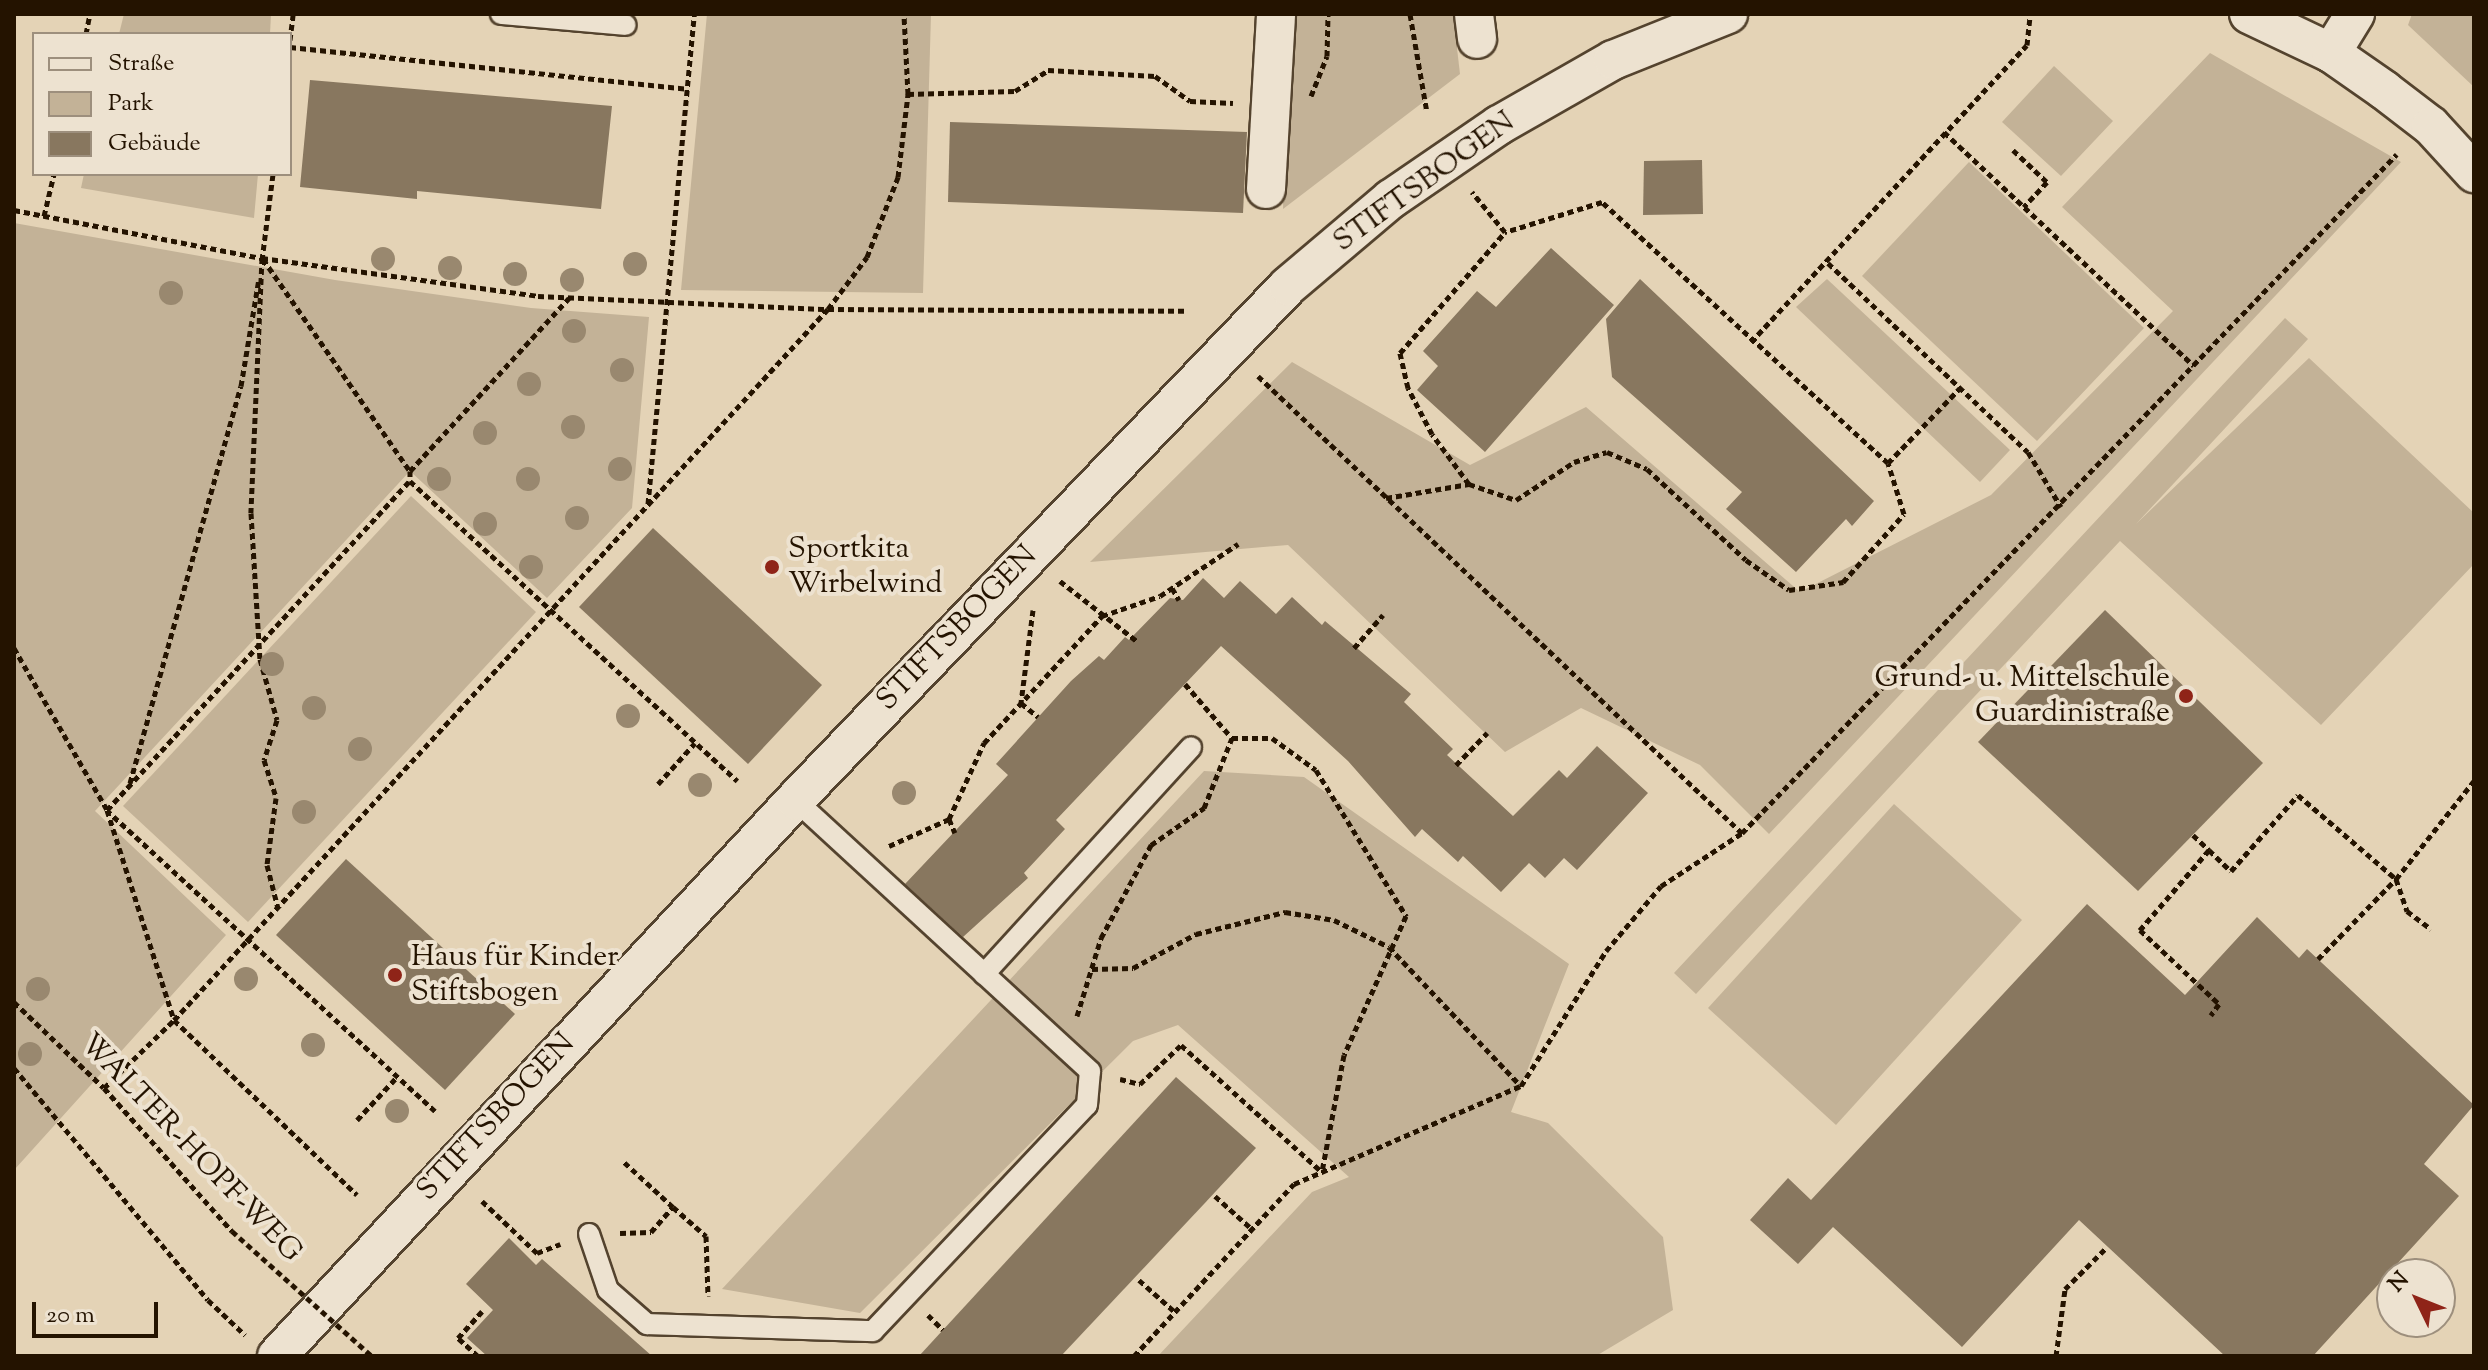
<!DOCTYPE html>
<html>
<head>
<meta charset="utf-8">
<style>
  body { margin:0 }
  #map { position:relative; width:2488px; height:1370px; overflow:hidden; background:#e4d3b6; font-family:"Sorts Mill Goudy",serif }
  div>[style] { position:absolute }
  .green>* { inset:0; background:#c3b297 }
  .building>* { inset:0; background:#88775f }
  .path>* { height:5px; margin-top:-2.5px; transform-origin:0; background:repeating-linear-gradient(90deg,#241300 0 6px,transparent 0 10px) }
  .roads { filter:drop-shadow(2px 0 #54432e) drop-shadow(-2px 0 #54432e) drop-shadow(0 2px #54432e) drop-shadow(0 -2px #54432e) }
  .service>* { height:20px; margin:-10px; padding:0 10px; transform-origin:10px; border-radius:10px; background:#ede2d0 }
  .minor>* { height:38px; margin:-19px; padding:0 19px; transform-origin:19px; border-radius:19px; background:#ede2d0 }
  .path-bridge>* { height:5px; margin-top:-2.5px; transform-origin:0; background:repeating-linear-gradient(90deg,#241300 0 6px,transparent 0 10px) }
  .trees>* { width:24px; height:24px; margin:-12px; border-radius:50%; background:#99886f }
  .dots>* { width:22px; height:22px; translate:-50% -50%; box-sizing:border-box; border:4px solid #ede2d0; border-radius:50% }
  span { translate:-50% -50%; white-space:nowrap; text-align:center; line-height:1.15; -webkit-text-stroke:8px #ede2d0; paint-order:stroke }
  .street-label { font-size:30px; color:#241300 }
  .poi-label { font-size:30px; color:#241300 }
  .left { translate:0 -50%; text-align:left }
  .right { translate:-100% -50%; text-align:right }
  .frame { position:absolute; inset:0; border:16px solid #241300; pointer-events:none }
  .legend { position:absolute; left:32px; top:32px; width:260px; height:144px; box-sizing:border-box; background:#ede2d0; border:2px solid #9d8f7d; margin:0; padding:10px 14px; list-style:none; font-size:24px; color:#241300 }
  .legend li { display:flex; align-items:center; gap:16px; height:40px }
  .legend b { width:40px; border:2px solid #9d8f7d }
  .north { position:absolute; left:2376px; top:1258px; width:80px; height:80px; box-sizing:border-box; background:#ede2d0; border:2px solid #9d8f7d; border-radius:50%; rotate:313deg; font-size:22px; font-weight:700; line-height:32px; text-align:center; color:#241300 }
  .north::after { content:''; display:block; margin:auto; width:28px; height:36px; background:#8f2418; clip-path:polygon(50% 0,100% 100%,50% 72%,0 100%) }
  .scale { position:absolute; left:32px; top:1302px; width:126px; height:36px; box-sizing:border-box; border:4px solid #241300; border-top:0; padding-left:10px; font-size:24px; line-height:28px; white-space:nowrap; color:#241300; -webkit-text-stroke:6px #ede2d0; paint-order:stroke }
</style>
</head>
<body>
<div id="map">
  <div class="green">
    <i style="clip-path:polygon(124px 14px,271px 14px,270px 34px,119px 34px)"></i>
    <i style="clip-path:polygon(707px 14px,931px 14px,923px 293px,681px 290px)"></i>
    <i style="clip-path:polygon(1289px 14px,1453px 14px,1460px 74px,1283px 209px)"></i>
    <i style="clip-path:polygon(2412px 14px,2474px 14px,2474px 87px,2408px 25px)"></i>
    <i style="clip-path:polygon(2210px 53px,2401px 162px,1769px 834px,1700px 765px,1581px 708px,1505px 752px,1288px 545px,1090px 562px,1292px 362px,1470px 465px,1586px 407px,1800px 592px,1991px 495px,2173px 311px,2062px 207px)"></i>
    <i style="clip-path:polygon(2054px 66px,2113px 121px,2061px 176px,2002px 122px)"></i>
    <i style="clip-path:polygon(1969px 162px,2144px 328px,2037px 441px,1862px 276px)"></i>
    <i style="clip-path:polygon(84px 174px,258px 174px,254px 218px,81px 188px)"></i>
    <i style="clip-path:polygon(14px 223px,335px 280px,531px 308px,649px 317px,632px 508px,547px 598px,410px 471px,95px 811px,226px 935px,15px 1169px)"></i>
    <i style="clip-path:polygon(1827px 279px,2010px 450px,1980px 482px,1796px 307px)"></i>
    <i style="clip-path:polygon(2285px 318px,2308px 339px,2136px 524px,2309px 358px,2474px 513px,2474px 564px,2321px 725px,2120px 541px,1696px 994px,1674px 973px)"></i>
    <i style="clip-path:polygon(411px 496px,536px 612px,248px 922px,123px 806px)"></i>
    <i style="clip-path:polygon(1204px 771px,1304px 777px,1569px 964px,1511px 1112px,1548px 1123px,1663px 1237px,1673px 1310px,1596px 1356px,1158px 1356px,1312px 1192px,1349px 1177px,1178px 1025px,1133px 1041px,860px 1313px,722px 1289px)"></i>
    <i style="clip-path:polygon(1894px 804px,2022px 920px,1836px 1125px,1708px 1008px)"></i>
  </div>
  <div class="building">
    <i style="clip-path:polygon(310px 80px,612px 106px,601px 209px,417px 191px,417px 199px,300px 187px)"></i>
    <i style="clip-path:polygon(950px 122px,1247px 132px,1243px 213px,948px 202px)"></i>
    <i style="clip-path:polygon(1702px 160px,1703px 214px,1643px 215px,1644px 161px)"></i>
    <i style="clip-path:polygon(1551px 248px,1614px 305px,1485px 452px,1417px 390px,1438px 366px,1423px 351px,1477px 291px,1496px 307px)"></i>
    <i style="clip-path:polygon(1640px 279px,1874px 501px,1852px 526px,1846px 519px,1796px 572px,1726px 509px,1742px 492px,1612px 377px,1606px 319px)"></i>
    <i style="clip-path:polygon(653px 528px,822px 685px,748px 764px,579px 607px)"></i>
    <i style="clip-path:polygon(1203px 578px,1224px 598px,1240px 581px,1276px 614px,1292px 597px,1322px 625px,1325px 621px,1411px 694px,1404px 702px,1453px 749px,1447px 755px,1513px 816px,1559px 770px,1567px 778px,1597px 746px,1648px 793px,1577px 870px,1564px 858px,1545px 878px,1529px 863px,1501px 892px,1463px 856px,1458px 862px,1422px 829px,1415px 837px,1348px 761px,1221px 646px,1056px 820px,1065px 829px,1024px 873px,1028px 878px,963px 937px,905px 884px,1008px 775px,996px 764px,1071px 681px,1099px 656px,1104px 660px,1125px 637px,1129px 640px,1170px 598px,1183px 600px)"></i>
    <i style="clip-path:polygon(2105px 610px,2263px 763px,2138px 891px,1978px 742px)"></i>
    <i style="clip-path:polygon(346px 859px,515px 1014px,445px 1090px,276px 935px)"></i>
    <i style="clip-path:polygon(2087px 904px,2185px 995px,2257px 917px,2299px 958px,2307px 949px,2474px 1105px,2424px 1164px,2459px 1196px,2313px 1356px,2225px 1356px,2079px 1220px,1962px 1347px,1833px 1227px,1798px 1264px,1750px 1220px,1788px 1178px,1811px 1200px)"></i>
    <i style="clip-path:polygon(1176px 1077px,1256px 1148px,1204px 1204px,1061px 1356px,919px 1356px)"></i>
    <i style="clip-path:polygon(509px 1238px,536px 1265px,542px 1259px,652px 1356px,487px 1356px,467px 1338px,493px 1310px,466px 1284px)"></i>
  </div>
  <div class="path">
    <i style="left:1410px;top:14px;width:99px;rotate:80.2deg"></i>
    <i style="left:86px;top:34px;width:20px;rotate:-79deg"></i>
    <i style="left:290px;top:40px;width:26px;rotate:-83deg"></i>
    <i style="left:290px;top:47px;width:399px;rotate:6deg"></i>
    <i style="left:908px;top:94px;width:107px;rotate:-1.6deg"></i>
    <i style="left:1015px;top:91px;width:39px;rotate:-32deg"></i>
    <i style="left:1048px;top:70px;width:107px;rotate:3.2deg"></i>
    <i style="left:1155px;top:76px;width:43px;rotate:35.5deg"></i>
    <i style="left:1190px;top:101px;width:43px;rotate:2.7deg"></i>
    <i style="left:1311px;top:96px;width:43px;rotate:-68.2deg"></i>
    <i style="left:1327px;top:56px;width:42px;rotate:-88.6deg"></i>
    <i style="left:1944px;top:132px;width:342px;rotate:43.1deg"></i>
    <i style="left:2013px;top:150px;width:47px;rotate:43.3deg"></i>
    <i style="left:2047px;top:182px;width:34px;rotate:133deg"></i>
    <i style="left:14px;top:210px;width:253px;rotate:11deg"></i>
    <i style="left:262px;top:258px;width:279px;rotate:7.8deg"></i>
    <i style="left:538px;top:296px;width:290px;rotate:2.6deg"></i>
    <i style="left:828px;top:309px;width:357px;rotate:0.3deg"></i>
    <i style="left:44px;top:216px;width:43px;rotate:-76.6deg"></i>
    <i style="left:262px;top:258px;width:255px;rotate:92.5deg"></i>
    <i style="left:251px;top:513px;width:146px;rotate:86.5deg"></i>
    <i style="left:260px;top:659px;width:63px;rotate:74.4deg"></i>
    <i style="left:277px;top:720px;width:42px;rotate:108deg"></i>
    <i style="left:264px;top:760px;width:40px;rotate:72deg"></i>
    <i style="left:276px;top:798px;width:68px;rotate:97.7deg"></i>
    <i style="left:267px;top:865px;width:44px;rotate:75.7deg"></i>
    <i style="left:263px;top:259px;width:258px;rotate:55.3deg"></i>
    <i style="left:410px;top:471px;width:10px;rotate:90deg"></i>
    <i style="left:262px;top:260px;width:87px;rotate:-82.7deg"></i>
    <i style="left:1828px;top:263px;width:275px;rotate:43.4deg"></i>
    <i style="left:2028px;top:452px;width:64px;rotate:59deg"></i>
    <i style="left:1751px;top:342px;width:405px;rotate:-47.1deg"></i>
    <i style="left:2027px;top:45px;width:31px;rotate:-84deg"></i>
    <i style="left:1258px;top:376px;width:666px;rotate:43.36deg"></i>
    <i style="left:1888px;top:463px;width:104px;rotate:-46.2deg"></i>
    <i style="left:410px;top:471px;width:235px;rotate:-47.4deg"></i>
    <i style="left:1469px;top:484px;width:62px;rotate:-126.5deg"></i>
    <i style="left:1432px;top:434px;width:52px;rotate:-117.6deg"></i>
    <i style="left:1408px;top:388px;width:36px;rotate:-103deg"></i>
    <i style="left:1400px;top:353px;width:160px;rotate:-49deg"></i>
    <i style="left:1386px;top:498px;width:84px;rotate:-9.6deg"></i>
    <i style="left:1469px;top:484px;width:50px;rotate:18.8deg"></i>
    <i style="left:1516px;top:500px;width:69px;rotate:-33.2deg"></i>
    <i style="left:1574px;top:462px;width:34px;rotate:-17deg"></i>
    <i style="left:1607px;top:452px;width:43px;rotate:23deg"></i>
    <i style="left:1647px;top:469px;width:134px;rotate:42.6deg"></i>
    <i style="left:1746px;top:560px;width:52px;rotate:34.9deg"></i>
    <i style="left:1789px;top:590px;width:55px;rotate:-8.4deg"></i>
    <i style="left:1843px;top:582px;width:91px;rotate:-48.1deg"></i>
    <i style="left:1904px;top:514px;width:53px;rotate:-107.4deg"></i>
    <i style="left:1888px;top:463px;width:387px;rotate:-137.6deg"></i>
    <i style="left:1602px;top:202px;width:102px;rotate:162.8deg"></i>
    <i style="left:1505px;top:232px;width:52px;rotate:-129.5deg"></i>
    <i style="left:648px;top:504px;width:492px;rotate:-84.6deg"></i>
    <i style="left:1060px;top:581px;width:99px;rotate:38deg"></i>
    <i style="left:1172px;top:588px;width:14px;rotate:60deg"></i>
    <i style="left:1033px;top:610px;width:94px;rotate:97.4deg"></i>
    <i style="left:1021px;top:703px;width:22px;rotate:39deg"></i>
    <i style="left:14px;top:648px;width:187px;rotate:60.1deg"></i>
    <i style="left:107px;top:810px;width:220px;rotate:72.3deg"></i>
    <i style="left:174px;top:1020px;width:253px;rotate:43.7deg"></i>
    <i style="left:1354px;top:648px;width:44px;rotate:-48.7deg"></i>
    <i style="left:1185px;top:684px;width:72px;rotate:49deg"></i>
    <i style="left:1232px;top:738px;width:40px"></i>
    <i style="left:1272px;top:738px;width:54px;rotate:36deg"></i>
    <i style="left:1316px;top:770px;width:172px;rotate:58.3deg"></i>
    <i style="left:1406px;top:916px;width:152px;rotate:114deg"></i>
    <i style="left:1344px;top:1055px;width:118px;rotate:100.7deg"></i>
    <i style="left:1456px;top:765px;width:45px;rotate:-45.9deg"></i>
    <i style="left:130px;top:783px;width:412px;rotate:-74.4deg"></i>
    <i style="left:241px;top:386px;width:109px;rotate:-80.5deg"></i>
    <i style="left:658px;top:784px;width:55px;rotate:-47.9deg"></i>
    <i style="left:949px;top:819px;width:15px;rotate:67deg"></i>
    <i style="left:2193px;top:835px;width:22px;rotate:43deg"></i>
    <i style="left:2209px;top:850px;width:106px;rotate:130.8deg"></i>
    <i style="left:2140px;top:930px;width:108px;rotate:43.1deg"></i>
    <i style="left:2219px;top:1004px;width:14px;rotate:126deg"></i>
    <i style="left:889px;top:846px;width:66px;rotate:-24.2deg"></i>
    <i style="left:949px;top:819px;width:84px;rotate:-65.3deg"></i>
    <i style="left:984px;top:743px;width:173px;rotate:-47.1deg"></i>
    <i style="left:1102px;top:616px;width:61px;rotate:-19deg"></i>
    <i style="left:1160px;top:596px;width:94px;rotate:-33.7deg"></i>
    <i style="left:2209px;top:850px;width:30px;rotate:44deg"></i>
    <i style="left:2231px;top:871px;width:101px;rotate:-48.6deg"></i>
    <i style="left:2298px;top:795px;width:129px;rotate:40.6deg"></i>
    <i style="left:2396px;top:879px;width:34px;rotate:71deg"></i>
    <i style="left:2407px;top:911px;width:30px;rotate:37deg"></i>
    <i style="left:2318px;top:959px;width:112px;rotate:-45.7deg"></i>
    <i style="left:2396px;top:879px;width:125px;rotate:-51.5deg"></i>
    <i style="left:1092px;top:969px;width:41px;rotate:-1.4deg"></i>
    <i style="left:1133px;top:968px;width:72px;rotate:-28.4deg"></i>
    <i style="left:1196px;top:934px;width:92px;rotate:-13.9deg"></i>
    <i style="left:1285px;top:912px;width:50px;rotate:9.3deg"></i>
    <i style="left:1334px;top:920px;width:61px;rotate:26.1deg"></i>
    <i style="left:1389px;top:947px;width:192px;rotate:46.5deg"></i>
    <i style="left:14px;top:1002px;width:124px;rotate:43.7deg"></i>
    <i style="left:104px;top:1088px;width:192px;rotate:48.2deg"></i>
    <i style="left:1077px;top:1016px;width:82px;rotate:-72.9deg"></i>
    <i style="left:1101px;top:938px;width:106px;rotate:-61.7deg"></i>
    <i style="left:1151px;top:845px;width:65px;rotate:-34.9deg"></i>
    <i style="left:1204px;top:808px;width:75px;rotate:-68.2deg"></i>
    <i style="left:14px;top:1068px;width:302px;rotate:50.1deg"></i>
    <i style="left:208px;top:1300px;width:51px;rotate:43.4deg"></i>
    <i style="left:1120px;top:1079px;width:21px;rotate:14deg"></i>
    <i style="left:1140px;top:1084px;width:57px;rotate:-43.6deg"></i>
    <i style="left:1181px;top:1045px;width:188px;rotate:42deg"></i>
    <i style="left:104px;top:1088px;width:98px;rotate:-44.2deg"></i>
    <i style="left:174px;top:1020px;width:966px;rotate:-47.39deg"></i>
    <i style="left:828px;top:309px;width:65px;rotate:-53.1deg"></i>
    <i style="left:867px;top:257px;width:86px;rotate:-68.8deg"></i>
    <i style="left:898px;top:177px;width:84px;rotate:-83.1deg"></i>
    <i style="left:908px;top:94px;width:80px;rotate:-92.9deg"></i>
    <i style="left:435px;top:1111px;width:445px;rotate:-137.5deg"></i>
    <i style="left:107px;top:810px;width:447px;rotate:-47.4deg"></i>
    <i style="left:410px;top:481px;width:444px;rotate:42.5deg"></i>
    <i style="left:357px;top:1120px;width:59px;rotate:-47.1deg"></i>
    <i style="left:1215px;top:1196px;width:50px;rotate:41.7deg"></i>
    <i style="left:482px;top:1201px;width:76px;rotate:43.4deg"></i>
    <i style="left:537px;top:1253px;width:25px;rotate:-21deg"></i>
    <i style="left:673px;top:1207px;width:44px;rotate:41.3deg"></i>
    <i style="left:706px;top:1236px;width:60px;rotate:88.1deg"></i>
    <i style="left:620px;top:1233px;width:31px;rotate:-2deg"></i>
    <i style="left:651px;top:1232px;width:33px;rotate:-49deg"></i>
    <i style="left:673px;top:1207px;width:68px;rotate:-137.4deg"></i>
    <i style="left:1139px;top:1280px;width:48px;rotate:41.6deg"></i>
    <i style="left:928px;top:1315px;width:21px;rotate:45deg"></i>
    <i style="left:478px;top:1356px;width:27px;rotate:-138deg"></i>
    <i style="left:458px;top:1338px;width:36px;rotate:-48deg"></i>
    <i style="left:1134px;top:1356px;width:235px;rotate:-47.1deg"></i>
    <i style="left:1294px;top:1184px;width:247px;rotate:-23.4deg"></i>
    <i style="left:1521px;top:1086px;width:160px;rotate:-57.8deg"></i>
    <i style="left:1606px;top:951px;width:85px;rotate:-49.8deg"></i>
    <i style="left:1661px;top:886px;width:97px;rotate:-33.2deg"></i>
    <i style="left:1742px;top:833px;width:943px;rotate:-46.03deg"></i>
    <i style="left:2056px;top:1356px;width:68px;rotate:-82.3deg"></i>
    <i style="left:2065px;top:1289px;width:58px;rotate:-45deg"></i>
  </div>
  <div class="roads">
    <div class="service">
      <i style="left:501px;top:14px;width:125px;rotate:5deg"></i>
      <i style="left:984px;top:974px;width:307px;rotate:-47.6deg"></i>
      <i style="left:589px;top:1234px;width:59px;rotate:71.3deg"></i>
      <i style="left:608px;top:1290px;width:52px;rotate:41.1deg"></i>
      <i style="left:647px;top:1324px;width:226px;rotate:1.8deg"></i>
      <i style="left:873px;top:1331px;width:311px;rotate:-46.6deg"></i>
      <i style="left:1087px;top:1105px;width:34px;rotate:-85deg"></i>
      <i style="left:1090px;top:1071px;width:401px;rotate:-137.4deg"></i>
    </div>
    <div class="minor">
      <i style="left:1474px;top:14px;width:25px;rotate:83deg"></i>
      <i style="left:2249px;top:14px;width:91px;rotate:25.4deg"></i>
      <i style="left:2331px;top:53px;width:65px;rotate:34.9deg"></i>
      <i style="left:2384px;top:90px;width:59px;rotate:37.5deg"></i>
      <i style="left:2431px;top:126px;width:64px;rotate:47.5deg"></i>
      <i style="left:2331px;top:53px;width:46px;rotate:-58.4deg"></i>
      <i style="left:1266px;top:189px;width:175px;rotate:-86.7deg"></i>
      <i style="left:277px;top:1356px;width:760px;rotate:-47.03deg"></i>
      <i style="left:795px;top:800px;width:712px;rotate:-46.19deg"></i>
      <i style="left:1288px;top:286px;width:135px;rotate:-40.2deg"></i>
      <i style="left:1391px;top:199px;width:131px;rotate:-34.4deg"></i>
      <i style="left:1499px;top:125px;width:131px;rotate:-29.7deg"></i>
      <i style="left:1613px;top:60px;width:124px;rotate:-21.8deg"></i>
    </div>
  </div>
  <div class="path-bridge">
    <i style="left:232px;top:1231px;width:188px;rotate:41.8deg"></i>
  </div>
  <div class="trees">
    <i style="left:383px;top:259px"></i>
    <i style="left:635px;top:264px"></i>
    <i style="left:450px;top:268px"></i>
    <i style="left:515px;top:274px"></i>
    <i style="left:572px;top:280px"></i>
    <i style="left:171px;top:293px"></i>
    <i style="left:574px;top:331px"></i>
    <i style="left:622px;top:370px"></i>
    <i style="left:529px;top:384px"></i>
    <i style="left:573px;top:427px"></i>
    <i style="left:485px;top:433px"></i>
    <i style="left:620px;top:469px"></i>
    <i style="left:439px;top:479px"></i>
    <i style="left:528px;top:479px"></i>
    <i style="left:577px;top:518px"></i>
    <i style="left:485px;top:524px"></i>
    <i style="left:531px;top:567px"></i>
    <i style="left:272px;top:664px"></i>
    <i style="left:314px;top:708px"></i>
    <i style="left:628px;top:716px"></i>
    <i style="left:360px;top:749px"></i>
    <i style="left:700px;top:785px"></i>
    <i style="left:904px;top:793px"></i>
    <i style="left:304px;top:812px"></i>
    <i style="left:246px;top:979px"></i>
    <i style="left:38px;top:989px"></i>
    <i style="left:313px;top:1045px"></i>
    <i style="left:30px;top:1054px"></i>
    <i style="left:397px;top:1111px"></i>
  </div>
  <div class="dots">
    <i style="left:772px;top:567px;background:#8f2418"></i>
    <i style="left:2186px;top:696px;background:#8f2418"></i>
    <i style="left:395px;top:975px;background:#8f2418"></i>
  </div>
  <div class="street-label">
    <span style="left:1425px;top:183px;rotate:-36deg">STIFTSBOGEN</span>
    <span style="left:958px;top:629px;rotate:-46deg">STIFTSBOGEN</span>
    <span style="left:497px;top:1118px;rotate:-47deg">STIFTSBOGEN</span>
    <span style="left:190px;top:1149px;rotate:46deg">WALTER-HOPF-WEG</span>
  </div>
  <div class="poi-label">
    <span class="left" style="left:788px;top:567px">Sportkita<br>Wirbelwind</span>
    <span class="right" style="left:2170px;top:696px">Grund- u. Mittelschule<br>Guardinistraße</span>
    <span class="left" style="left:411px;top:975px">Haus für Kinder<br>Stiftsbogen</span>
  </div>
  <div class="frame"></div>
  <ul class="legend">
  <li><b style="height:10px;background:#ede2d0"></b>Straße</li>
  <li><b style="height:22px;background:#c3b297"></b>Park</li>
  <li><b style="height:22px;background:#88775f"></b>Gebäude</li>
  </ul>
  <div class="north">N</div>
  <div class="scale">20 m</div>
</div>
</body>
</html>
